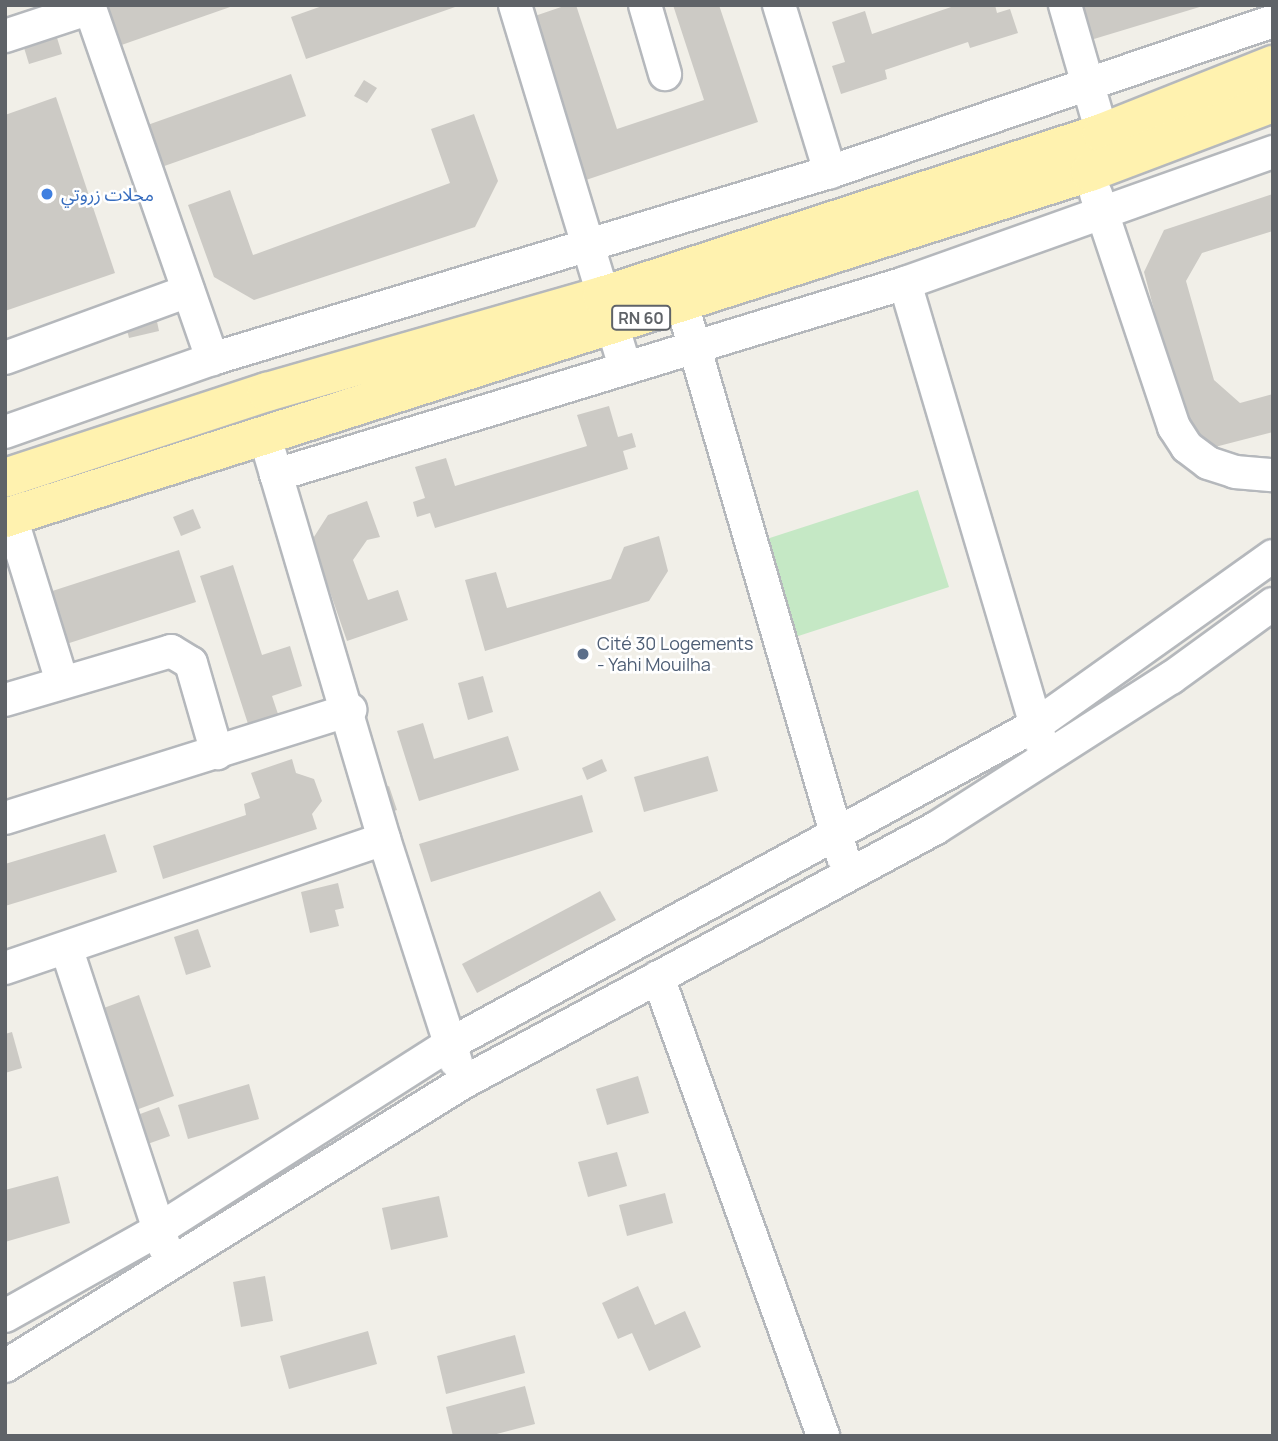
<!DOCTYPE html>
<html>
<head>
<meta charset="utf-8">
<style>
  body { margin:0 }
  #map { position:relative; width:1278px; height:1441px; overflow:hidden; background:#f1efe8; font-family:Manrope,"Noto Sans Arabic",sans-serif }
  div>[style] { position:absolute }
  .green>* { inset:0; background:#c5e8c5 }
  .building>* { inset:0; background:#cccac5 }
  .roads { filter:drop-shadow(2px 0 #b5b8bc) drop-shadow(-2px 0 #b5b8bc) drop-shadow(0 2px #b5b8bc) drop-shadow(0 -2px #b5b8bc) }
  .minor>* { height:32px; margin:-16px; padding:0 16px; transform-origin:16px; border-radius:16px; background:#fff }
  .major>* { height:38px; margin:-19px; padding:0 19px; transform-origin:19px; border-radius:19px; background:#fff2af }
  .dots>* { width:19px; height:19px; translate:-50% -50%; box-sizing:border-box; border:4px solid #fff; border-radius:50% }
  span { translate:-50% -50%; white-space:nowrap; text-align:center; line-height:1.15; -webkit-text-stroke:5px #fff; paint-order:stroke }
  .shield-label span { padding:2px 5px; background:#fff; border:2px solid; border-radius:5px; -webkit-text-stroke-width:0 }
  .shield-label { font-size:16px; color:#5f6368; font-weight:700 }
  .shop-label { font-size:18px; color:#366cbe }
  .left { translate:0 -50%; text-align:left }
  .service-label { font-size:18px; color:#4e5e75 }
  .frame { position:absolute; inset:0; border:7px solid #5f6368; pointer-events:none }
</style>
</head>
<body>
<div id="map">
  <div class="green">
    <i style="clip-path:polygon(918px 490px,949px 587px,783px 641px,751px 544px)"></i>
  </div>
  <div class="building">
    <i style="clip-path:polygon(99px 5px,233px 5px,233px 6px,110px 49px)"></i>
    <i style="clip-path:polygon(325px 5px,458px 5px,458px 6px,306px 59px,291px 17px)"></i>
    <i style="clip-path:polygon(567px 5px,576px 5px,617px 129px,704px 100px,673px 5px,719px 5px,758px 122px,583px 181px,529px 18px)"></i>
    <i style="clip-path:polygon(957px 5px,995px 5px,997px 13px,1010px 9px,1018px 33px,970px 48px,968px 42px,885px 70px,887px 79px,841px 94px,832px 66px,845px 62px,832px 22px,865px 11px,872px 34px)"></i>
    <i style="clip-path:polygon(1073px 5px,1202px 5px,1203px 6px,1084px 42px)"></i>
    <i style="clip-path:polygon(54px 28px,62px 54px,29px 64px,21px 38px)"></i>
    <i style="clip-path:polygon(291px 74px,306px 116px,153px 170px,139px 128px)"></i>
    <i style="clip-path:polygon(364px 80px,377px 88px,367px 103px,354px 96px)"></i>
    <i style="clip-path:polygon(56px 97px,115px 273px,5px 311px,5px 115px)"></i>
    <i style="clip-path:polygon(474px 114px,498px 181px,475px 227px,254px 300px,214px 277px,188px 205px,230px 190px,253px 255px,450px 183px,431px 129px)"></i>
    <i style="clip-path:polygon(1273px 194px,1273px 231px,1202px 253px,1186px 281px,1214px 380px,1240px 403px,1273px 394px,1273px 432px,1211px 448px,1184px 423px,1144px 272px,1164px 230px)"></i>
    <i style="clip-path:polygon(153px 303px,159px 331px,129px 338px,122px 311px)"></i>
    <i style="clip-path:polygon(609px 406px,618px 437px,632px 433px,636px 447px,623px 451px,628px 469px,435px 528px,430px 513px,417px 517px,413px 502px,425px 498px,415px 467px,446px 458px,455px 486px,587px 446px,577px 415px)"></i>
    <i style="clip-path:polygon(367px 501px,380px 537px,367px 540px,353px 560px,368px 600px,398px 590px,408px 620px,347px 641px,312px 540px,328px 515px)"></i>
    <i style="clip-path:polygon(193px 509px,201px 528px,181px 536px,173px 517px)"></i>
    <i style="clip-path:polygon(659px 536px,668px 571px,649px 601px,485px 651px,465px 580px,496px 572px,507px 608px,611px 579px,624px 547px)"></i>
    <i style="clip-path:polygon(179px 550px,196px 602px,57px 647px,40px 595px)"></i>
    <i style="clip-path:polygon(233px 565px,262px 655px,290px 646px,302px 686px,272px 696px,279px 717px,249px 727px,200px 576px)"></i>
    <i style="clip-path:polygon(483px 676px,493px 712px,468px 720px,458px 683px)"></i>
    <i style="clip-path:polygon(423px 723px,434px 759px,508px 736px,519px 770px,419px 801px,397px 731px)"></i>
    <i style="clip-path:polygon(708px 756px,718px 791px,644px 812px,634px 777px)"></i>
    <i style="clip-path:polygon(292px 759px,296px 773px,314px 779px,322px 801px,312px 814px,317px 829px,163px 879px,153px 846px,246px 815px,244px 804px,260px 798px,251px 773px)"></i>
    <i style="clip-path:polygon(602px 759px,607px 771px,587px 780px,582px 768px)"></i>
    <i style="clip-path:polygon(389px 786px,397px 810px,374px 818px,366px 794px)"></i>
    <i style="clip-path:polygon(582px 795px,593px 832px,431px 882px,419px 844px)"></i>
    <i style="clip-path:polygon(105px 834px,117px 872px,5px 906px,5px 864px)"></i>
    <i style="clip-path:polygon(338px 883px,344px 908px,335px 910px,339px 926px,310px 933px,301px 892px)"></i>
    <i style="clip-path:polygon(600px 891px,616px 920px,477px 993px,462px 964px)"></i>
    <i style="clip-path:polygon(198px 929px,211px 967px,186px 975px,174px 937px)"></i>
    <i style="clip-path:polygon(139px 995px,174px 1096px,136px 1110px,101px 1009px)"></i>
    <i style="clip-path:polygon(12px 1032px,22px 1068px,5px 1073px,5px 1034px)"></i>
    <i style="clip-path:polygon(638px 1076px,649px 1113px,607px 1125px,596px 1089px)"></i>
    <i style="clip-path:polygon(249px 1084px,259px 1119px,188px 1139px,178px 1105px)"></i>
    <i style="clip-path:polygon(159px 1107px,170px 1136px,142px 1146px,132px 1117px)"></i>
    <i style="clip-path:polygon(617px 1152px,627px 1186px,588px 1197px,578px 1162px)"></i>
    <i style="clip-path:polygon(58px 1176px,70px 1223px,5px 1242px,5px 1190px)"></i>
    <i style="clip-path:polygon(665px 1193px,673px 1223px,627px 1236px,619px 1205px)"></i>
    <i style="clip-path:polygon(439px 1196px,448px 1237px,391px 1250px,382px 1208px)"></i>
    <i style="clip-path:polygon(265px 1276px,273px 1321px,241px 1327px,233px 1282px)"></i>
    <i style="clip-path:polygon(638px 1286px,655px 1325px,685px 1311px,701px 1347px,649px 1371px,632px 1333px,618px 1339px,602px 1303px)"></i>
    <i style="clip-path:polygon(368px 1331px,377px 1364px,289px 1389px,280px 1356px)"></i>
    <i style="clip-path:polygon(515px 1335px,525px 1373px,446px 1394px,437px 1356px)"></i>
    <i style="clip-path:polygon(525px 1386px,535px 1424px,489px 1436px,453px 1436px,446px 1407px)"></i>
  </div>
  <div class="roads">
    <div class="minor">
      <i style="left:515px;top:5px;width:378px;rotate:73.1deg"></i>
      <i style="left:645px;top:5px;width:72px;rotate:73.8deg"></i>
      <i style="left:779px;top:5px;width:175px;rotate:73deg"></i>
      <i style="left:1065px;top:5px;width:133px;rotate:73.9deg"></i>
      <i style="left:5px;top:36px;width:89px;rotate:-18.2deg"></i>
      <i style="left:90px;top:8px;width:372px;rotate:70.8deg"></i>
      <i style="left:1096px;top:194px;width:246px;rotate:71.5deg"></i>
      <i style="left:1174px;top:427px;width:24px;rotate:57deg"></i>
      <i style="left:1187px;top:447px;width:26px;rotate:37deg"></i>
      <i style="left:1208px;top:463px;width:28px;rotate:18deg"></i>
      <i style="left:1235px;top:472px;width:38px;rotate:5deg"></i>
      <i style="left:905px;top:283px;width:479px;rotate:73.5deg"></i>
      <i style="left:682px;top:304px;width:576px;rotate:73.77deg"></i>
      <i style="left:5px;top:358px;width:195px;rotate:-20.1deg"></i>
      <i style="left:5px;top:432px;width:219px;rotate:-19.4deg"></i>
      <i style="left:212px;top:359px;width:646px;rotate:-16.84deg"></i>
      <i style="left:830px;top:172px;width:468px;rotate:-18.8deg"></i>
      <i style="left:265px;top:437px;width:419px;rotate:73.5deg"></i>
      <i style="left:384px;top:839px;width:234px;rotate:72.1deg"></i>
      <i style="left:276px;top:475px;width:658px;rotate:-16.97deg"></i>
      <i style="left:905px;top:283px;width:391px;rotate:-19.6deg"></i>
      <i style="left:11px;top:517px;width:173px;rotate:72.8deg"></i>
      <i style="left:5px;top:700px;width:173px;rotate:-16.4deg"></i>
      <i style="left:171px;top:651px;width:23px;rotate:31deg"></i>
      <i style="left:191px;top:663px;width:94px;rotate:73.9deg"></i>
      <i style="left:5px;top:818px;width:362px;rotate:-17.4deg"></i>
      <i style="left:67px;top:950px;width:314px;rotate:71.8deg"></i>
      <i style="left:5px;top:968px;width:400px;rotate:-18.8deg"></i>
      <i style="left:658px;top:977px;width:488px;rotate:70.2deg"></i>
      <i style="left:5px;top:1316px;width:176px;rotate:-29.3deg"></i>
      <i style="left:158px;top:1230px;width:346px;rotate:-32.5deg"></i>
      <i style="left:450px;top:1044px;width:667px;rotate:-28.56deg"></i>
      <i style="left:1036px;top:725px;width:291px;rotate:-35.5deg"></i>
      <i style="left:5px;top:1366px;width:540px;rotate:-31.75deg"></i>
      <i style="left:464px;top:1082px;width:536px;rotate:-28.29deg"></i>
      <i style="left:936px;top:828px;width:279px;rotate:-32.6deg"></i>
      <i style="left:1171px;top:678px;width:126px;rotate:-36deg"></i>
    </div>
    <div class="major">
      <i style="left:5px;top:478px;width:276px;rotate:-18.2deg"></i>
      <i style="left:267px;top:392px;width:348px;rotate:-16deg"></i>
      <i style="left:602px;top:296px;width:526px;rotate:-18.06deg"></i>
      <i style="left:1102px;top:133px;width:184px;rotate:-21.7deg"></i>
      <i style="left:5px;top:518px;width:1139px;rotate:-17.69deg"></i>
      <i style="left:1090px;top:172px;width:196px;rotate:-20.7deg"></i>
    </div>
  </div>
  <div class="dots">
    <i style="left:47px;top:194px;background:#3f7fe0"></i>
    <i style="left:583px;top:654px;background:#5c6f8a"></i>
  </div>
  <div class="shield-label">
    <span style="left:641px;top:318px">RN 60</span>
  </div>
  <div class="shop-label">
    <span class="left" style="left:61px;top:194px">محلات زروتي</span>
  </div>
  <div class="service-label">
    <span class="left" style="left:597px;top:654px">Cité 30 Logements<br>- Yahi Mouilha</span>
  </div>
  <div class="frame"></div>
</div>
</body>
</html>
